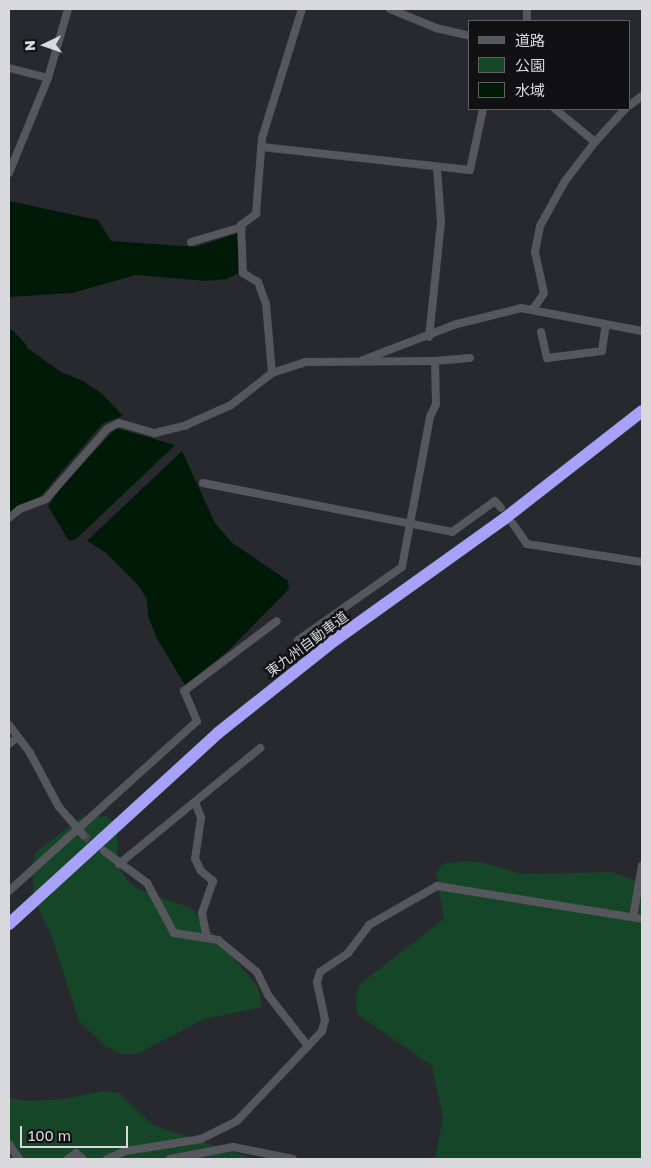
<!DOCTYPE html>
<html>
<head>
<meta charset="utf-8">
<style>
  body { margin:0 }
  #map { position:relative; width:651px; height:1168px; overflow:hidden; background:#28282f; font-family:"Golos Text","Noto Sans JP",sans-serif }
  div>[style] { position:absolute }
  .green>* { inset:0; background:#164628 }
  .water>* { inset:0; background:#001a08 }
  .river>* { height:12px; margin:-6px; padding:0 6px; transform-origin:6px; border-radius:6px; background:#001a08 }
  .minor-tunnel>* { height:8px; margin-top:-4px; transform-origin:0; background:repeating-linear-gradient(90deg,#434349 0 8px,transparent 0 12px) }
  .minor>* { height:8px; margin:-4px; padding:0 4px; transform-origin:4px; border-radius:4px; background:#56565d }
  .highway>* { height:12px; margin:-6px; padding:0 6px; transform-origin:6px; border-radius:6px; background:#a7a1f8 }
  span { translate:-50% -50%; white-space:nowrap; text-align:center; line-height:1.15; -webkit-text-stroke:4.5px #111114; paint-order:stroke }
  .street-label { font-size:14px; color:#d9d9dd }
  .frame { position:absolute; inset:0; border:10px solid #d9d9dd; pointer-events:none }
  .legend { position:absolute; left:468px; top:20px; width:162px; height:90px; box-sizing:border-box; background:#111114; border:1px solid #616164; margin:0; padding:6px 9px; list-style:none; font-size:15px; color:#d9d9dd }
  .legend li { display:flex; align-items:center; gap:10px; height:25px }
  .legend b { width:25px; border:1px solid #616164 }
  .north { position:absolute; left:20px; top:20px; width:50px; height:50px; -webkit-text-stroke:4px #111114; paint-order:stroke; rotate:267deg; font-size:14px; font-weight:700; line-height:20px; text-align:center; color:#d9d9dd }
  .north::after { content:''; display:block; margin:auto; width:18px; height:22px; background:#d9d9dd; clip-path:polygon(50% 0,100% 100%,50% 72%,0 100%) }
  .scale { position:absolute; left:20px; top:1126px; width:108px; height:22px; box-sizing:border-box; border:2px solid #d9d9dd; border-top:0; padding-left:6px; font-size:15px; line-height:18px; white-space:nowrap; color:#d9d9dd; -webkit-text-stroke:4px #111114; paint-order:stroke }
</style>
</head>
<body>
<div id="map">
  <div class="green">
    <i style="clip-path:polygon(106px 816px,117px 826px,118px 864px,127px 880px,139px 890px,191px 908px,258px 987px,262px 1007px,204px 1019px,137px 1054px,121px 1054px,104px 1045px,79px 1021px,51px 935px,34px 898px,32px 866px,36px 852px,82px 817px)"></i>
    <i style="clip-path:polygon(464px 861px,482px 862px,521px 874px,612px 872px,642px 883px,642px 1159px,435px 1159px,443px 1118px,432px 1066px,357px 1014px,356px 997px,360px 984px,444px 919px,436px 873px,442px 864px)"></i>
    <i style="clip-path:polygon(102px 1091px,120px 1093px,153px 1125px,254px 1159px,9px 1159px,9px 1098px,27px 1101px,64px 1099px)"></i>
  </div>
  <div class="water">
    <i style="clip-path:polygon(9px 201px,98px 220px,111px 241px,196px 247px,238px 233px,238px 273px,227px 279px,206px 281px,136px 275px,72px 293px,9px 297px)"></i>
    <i style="clip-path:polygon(9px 341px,17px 349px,23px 345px,61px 372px,81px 380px,101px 393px,123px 416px,103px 423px,39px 498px,9px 513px)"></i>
    <i style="clip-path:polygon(116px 428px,175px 445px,75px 540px,69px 541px,48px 506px,63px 485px)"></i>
    <i style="clip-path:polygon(182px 451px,215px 523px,231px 542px,288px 581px,289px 589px,229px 650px,185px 685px,157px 639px,148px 616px,147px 599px,137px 584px,105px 552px,87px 541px)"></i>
  </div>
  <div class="river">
    <i style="left:9px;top:335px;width:18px;rotate:47deg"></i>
  </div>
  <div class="minor-tunnel">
    <i style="left:83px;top:835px;width:19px;rotate:39deg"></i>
  </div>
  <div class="minor">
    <i style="left:390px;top:9px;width:50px;rotate:22.4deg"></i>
    <i style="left:436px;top:28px;width:35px;rotate:13deg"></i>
    <i style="left:527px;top:9px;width:12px;rotate:90deg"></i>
    <i style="left:9px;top:68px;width:40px;rotate:14.4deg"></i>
    <i style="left:630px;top:105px;width:15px;rotate:-37deg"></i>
    <i style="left:555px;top:109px;width:52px;rotate:39.5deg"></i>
    <i style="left:262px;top:147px;width:209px;rotate:6.3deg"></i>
    <i style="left:470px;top:170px;width:62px;rotate:-78deg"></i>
    <i style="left:9px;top:173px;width:103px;rotate:-67.7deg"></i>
    <i style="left:48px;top:78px;width:72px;rotate:-73.8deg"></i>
    <i style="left:191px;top:242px;width:53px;rotate:-16.4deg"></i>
    <i style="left:533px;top:309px;width:19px;rotate:-55deg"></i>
    <i style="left:544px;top:293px;width:42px;rotate:-102.4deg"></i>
    <i style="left:535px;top:252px;width:26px;rotate:-79deg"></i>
    <i style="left:540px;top:226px;width:51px;rotate:-60.9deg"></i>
    <i style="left:565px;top:181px;width:49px;rotate:-52.4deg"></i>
    <i style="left:595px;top:142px;width:45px;rotate:-47.7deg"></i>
    <i style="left:541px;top:332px;width:27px;rotate:77deg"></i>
    <i style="left:547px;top:358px;width:55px;rotate:-7.3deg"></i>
    <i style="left:602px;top:351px;width:27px;rotate:-82deg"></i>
    <i style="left:429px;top:337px;width:116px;rotate:-84deg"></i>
    <i style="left:441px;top:222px;width:55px;rotate:-94.2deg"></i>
    <i style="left:363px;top:360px;width:101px;rotate:-21deg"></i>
    <i style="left:457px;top:324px;width:66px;rotate:-14deg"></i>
    <i style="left:521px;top:308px;width:123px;rotate:10.8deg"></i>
    <i style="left:435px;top:361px;width:35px;rotate:-5deg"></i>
    <i style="left:272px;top:373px;width:69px;rotate:-95deg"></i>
    <i style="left:266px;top:304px;width:23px;rotate:-110deg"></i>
    <i style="left:258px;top:282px;width:17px;rotate:-149deg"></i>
    <i style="left:243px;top:273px;width:48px;rotate:-92.4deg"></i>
    <i style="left:241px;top:225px;width:19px;rotate:-36deg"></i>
    <i style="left:256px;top:214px;width:76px;rotate:-85.5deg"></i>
    <i style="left:262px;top:138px;width:135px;rotate:-72.8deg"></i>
    <i style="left:203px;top:483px;width:254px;rotate:11.1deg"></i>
    <i style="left:452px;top:532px;width:53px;rotate:-35.8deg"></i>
    <i style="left:495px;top:501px;width:9px;rotate:49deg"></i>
    <i style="left:9px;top:518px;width:14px;rotate:-39deg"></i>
    <i style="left:20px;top:509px;width:28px;rotate:-21deg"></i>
    <i style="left:46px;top:499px;width:93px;rotate:-48.9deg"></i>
    <i style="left:107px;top:429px;width:13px;rotate:-27deg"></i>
    <i style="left:119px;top:423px;width:37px;rotate:16deg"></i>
    <i style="left:155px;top:433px;width:32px;rotate:-14deg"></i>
    <i style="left:186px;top:425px;width:49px;rotate:-24deg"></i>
    <i style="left:231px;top:405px;width:52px;rotate:-38deg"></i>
    <i style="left:272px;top:373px;width:36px;rotate:-18deg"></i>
    <i style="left:306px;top:362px;width:129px;rotate:-0.4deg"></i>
    <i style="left:435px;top:361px;width:43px;rotate:88.7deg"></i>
    <i style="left:436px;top:404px;width:14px;rotate:115deg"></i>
    <i style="left:430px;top:417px;width:153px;rotate:100.6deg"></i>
    <i style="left:402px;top:567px;width:127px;rotate:144.9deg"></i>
    <i style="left:513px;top:524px;width:24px;rotate:55deg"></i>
    <i style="left:527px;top:544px;width:116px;rotate:8.9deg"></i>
    <i style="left:9px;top:725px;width:35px;rotate:53deg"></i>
    <i style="left:30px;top:753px;width:61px;rotate:61.8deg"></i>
    <i style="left:59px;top:807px;width:37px;rotate:49deg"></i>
    <i style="left:9px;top:744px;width:11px;rotate:-38deg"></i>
    <i style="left:195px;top:802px;width:17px;rotate:69deg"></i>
    <i style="left:201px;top:818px;width:41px;rotate:98.3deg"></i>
    <i style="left:195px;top:859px;width:13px;rotate:63deg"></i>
    <i style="left:201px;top:871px;width:16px;rotate:40deg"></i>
    <i style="left:213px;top:881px;width:34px;rotate:109deg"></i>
    <i style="left:202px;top:913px;width:25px;rotate:79deg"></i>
    <i style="left:104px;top:851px;width:54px;rotate:36.7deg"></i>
    <i style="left:147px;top:883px;width:57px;rotate:61.6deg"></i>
    <i style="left:174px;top:933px;width:45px;rotate:9deg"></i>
    <i style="left:218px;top:940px;width:50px;rotate:39.4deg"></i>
    <i style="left:257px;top:972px;width:25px;rotate:64deg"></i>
    <i style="left:268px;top:995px;width:65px;rotate:51.9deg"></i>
    <i style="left:119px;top:864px;width:183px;rotate:-39.4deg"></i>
    <i style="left:9px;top:891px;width:253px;rotate:-42.1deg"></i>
    <i style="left:197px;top:721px;width:33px;rotate:-113deg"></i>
    <i style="left:184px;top:691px;width:116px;rotate:-37deg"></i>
    <i style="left:633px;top:917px;width:52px;rotate:-80deg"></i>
    <i style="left:9px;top:1144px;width:18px;rotate:56deg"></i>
    <i style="left:68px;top:1159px;width:10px;rotate:-37deg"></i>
    <i style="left:76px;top:1153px;width:9px;rotate:41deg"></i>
    <i style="left:107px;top:1159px;width:21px;rotate:-23deg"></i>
    <i style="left:126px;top:1151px;width:76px;rotate:-9.1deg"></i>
    <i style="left:201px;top:1139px;width:40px;rotate:-26.6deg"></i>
    <i style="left:237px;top:1121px;width:124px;rotate:-46.6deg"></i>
    <i style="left:322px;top:1031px;width:11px;rotate:-75deg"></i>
    <i style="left:325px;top:1020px;width:39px;rotate:-102deg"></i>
    <i style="left:317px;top:982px;width:10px;rotate:-73deg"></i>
    <i style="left:320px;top:972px;width:34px;rotate:-34deg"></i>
    <i style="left:348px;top:953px;width:35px;rotate:-53deg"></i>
    <i style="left:369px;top:925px;width:78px;rotate:-29.8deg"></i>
    <i style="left:437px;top:886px;width:208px;rotate:9.1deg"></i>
    <i style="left:170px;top:1159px;width:64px;rotate:-10.8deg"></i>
    <i style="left:233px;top:1147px;width:61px;rotate:11.3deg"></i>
  </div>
  <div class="highway">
    <i style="left:9px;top:924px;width:283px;rotate:-42.4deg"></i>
    <i style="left:218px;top:733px;width:149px;rotate:-38.5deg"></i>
    <i style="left:335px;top:640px;width:208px;rotate:-35.6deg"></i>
    <i style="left:504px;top:519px;width:175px;rotate:-38deg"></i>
  </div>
  <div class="street-label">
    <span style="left:307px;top:644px;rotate:-37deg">東九州自動車道</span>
  </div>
  <div class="frame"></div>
  <ul class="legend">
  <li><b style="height:6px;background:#56565d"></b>道路</li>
  <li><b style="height:14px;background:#164628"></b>公園</li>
  <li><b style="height:14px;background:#001a08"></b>水域</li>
  </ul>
  <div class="north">N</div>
  <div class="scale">100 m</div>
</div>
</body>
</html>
